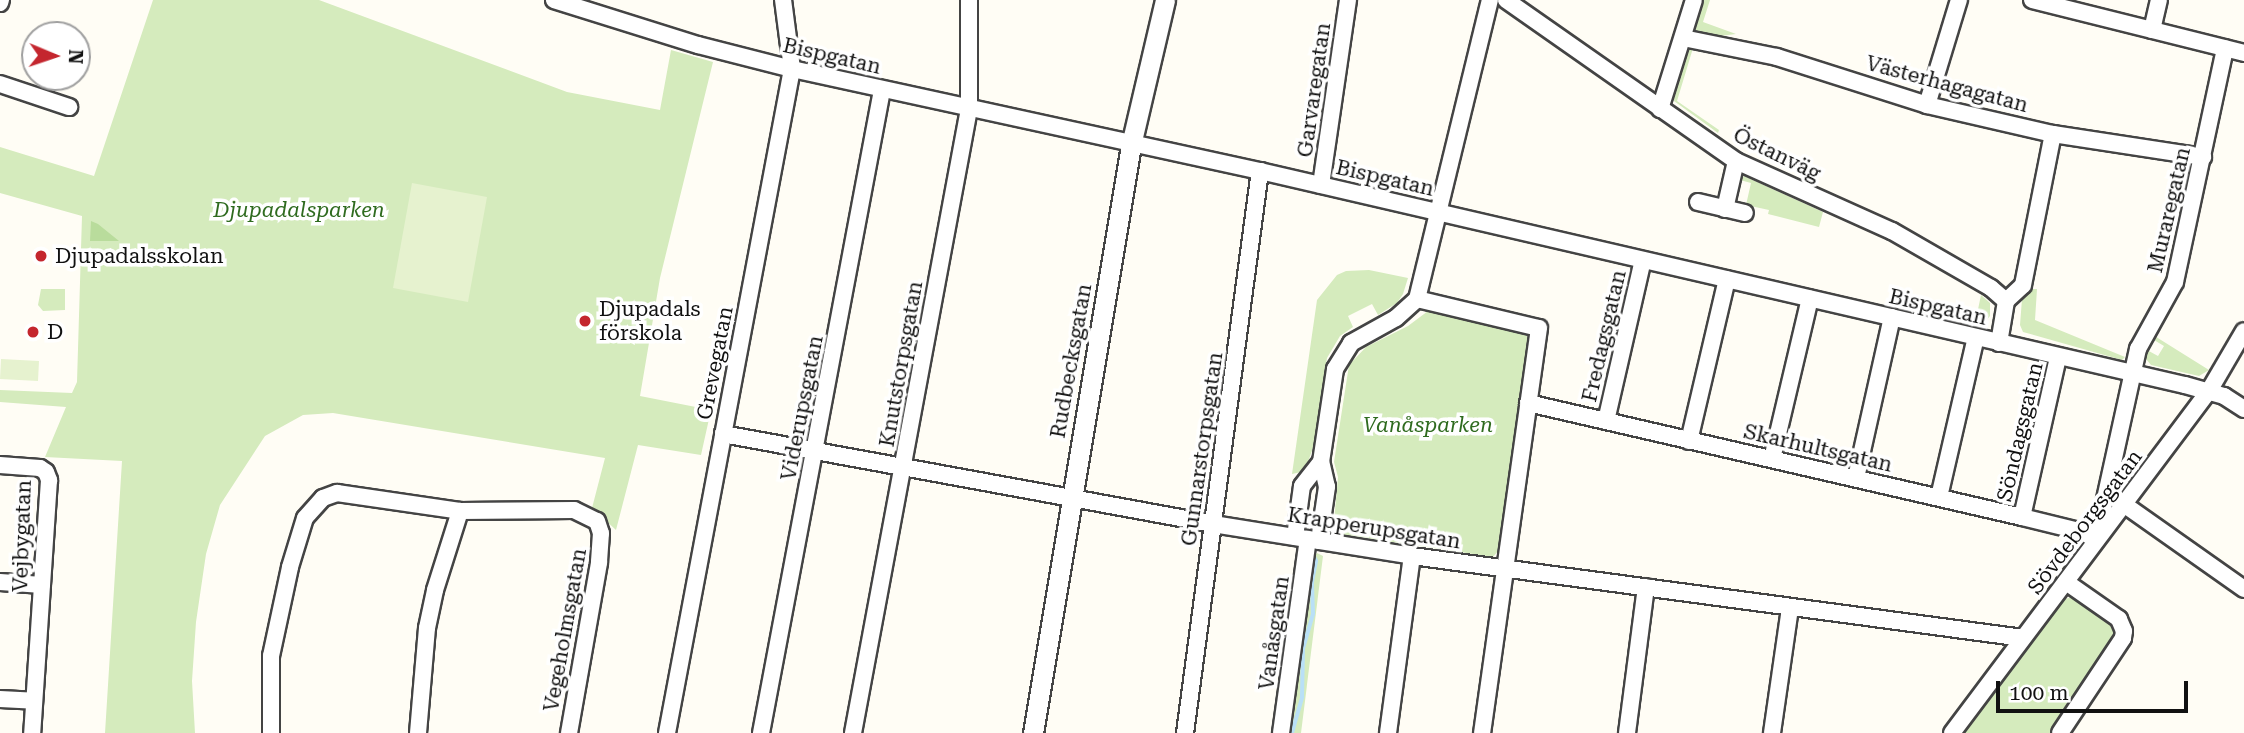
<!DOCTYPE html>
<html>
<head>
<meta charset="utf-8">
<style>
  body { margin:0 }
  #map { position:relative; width:2244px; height:733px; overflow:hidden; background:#fffdf5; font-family:"Roboto Serif",serif }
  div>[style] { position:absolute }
  .green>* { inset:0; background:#d5ebbd }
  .forest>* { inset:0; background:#b9dc9c }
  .pitch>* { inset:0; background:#e6f2cf }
  .stream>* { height:3.5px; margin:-1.75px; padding:0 1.75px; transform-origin:1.75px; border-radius:1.75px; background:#b9e0f7 }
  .roads { filter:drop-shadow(2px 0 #444) drop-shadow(-2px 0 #444) drop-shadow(0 2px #444) drop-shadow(0 -2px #444) }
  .minor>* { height:16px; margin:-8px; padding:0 8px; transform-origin:8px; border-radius:8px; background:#fff }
  .tertiary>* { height:19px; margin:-9.5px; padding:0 9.5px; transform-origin:9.5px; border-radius:9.5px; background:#fff }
  .dots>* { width:19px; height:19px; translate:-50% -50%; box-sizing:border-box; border:4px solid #fff; border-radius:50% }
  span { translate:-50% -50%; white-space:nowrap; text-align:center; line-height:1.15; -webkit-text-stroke:7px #fff; paint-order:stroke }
  .street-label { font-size:21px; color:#111 }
  .park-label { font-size:21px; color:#2f6b1f; font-style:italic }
  .poi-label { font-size:21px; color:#111 }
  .left { translate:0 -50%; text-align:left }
  .north { position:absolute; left:21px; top:21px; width:70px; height:70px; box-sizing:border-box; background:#fff; border:2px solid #a0a0a0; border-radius:50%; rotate:92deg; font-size:19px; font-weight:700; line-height:28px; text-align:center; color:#111 }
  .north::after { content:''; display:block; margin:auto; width:24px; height:32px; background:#c4262e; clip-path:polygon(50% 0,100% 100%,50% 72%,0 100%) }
  .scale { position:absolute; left:1996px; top:681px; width:192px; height:32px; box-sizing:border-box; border:4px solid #111; border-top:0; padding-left:9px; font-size:21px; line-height:24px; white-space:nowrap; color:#111; -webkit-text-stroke:5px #fff; paint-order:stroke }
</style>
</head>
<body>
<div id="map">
  <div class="green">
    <i style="clip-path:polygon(153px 0,319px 0,567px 92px,660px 110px,671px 50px,713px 62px,660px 278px,640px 396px,711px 410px,701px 455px,638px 445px,616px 530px,592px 508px,605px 458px,333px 413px,303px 415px,265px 436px,220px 505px,206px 554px,196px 622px,192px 681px,195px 733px,105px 733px,122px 461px,45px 457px,66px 407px,0 402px,0 390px,72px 393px,77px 382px,82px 216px,0 193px,0 147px,94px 176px)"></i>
    <i style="clip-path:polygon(1702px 0,1710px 0,1703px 22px,1736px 34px,1711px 37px,1696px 31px,1694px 23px)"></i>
    <i style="clip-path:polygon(1693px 48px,1677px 101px,1719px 130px,1718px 133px,1674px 101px,1673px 91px,1686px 50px)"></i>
    <i style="clip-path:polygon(1744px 176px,1823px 212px,1819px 227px,1768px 214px,1769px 210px,1746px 205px,1751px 183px,1740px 180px)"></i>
    <i style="clip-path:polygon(1369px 270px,1408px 278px,1403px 294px,1397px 303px,1378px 315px,1372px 304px,1348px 316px,1353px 327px,1340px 336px,1327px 358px,1314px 445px,1308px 462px,1301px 472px,1292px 474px,1317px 300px,1337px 275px,1346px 271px)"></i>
    <i style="clip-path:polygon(41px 289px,65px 289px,65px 310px,43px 311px,38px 305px)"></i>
    <i style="clip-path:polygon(2030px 289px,2037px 289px,2035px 320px,2125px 357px,2122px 360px,2023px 332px,2020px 325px,2022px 299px)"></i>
    <i style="clip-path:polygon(1981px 295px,1990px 303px,1990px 316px,1983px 324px,1969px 323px,1976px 319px)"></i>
    <i style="clip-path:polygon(1428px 311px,1528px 334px,1500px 549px,1493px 557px,1333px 533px,1338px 477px,1334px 462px,1349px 365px,1366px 347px,1408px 326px)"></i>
    <i style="clip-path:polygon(2153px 335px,2209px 370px,2199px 376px,2151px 365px,2146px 359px,2147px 350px,2158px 356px,2164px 346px,2154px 340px)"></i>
    <i style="clip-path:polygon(1317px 553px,1323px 556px,1301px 733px,1288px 733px,1312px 559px)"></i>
    <i style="clip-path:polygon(2072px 597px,2115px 627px,2117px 634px,2052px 733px,1964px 733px,2065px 599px)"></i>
  </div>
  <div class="forest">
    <i style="clip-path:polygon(91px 221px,98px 224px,119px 241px,90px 241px)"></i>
  </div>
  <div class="pitch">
    <i style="clip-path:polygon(412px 183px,487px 197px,468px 302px,393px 288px)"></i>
    <i style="clip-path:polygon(1px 359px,39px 361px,38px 381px,0 379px)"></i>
  </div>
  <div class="stream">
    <i style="left:1292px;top:733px;width:37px;rotate:-74deg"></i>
    <i style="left:1302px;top:697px;width:48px;rotate:-88.8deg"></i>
    <i style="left:1303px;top:649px;width:36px;rotate:-74deg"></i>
    <i style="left:1313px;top:614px;width:32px;rotate:-92deg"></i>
    <i style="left:1312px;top:582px;width:21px;rotate:-79deg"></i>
    <i style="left:1316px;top:561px;width:4px;rotate:-117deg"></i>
  </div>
  <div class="roads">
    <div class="minor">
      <i style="left:554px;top:0;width:151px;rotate:17.4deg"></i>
      <i style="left:698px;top:45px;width:97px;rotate:14.3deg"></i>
      <i style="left:792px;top:69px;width:479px;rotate:12.3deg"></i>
      <i style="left:1260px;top:171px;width:949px;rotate:13.03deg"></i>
      <i style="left:2185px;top:385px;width:41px;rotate:15.8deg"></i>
      <i style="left:2224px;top:396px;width:24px;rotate:33deg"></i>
      <i style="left:1506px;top:0;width:281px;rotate:35deg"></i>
      <i style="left:1736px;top:161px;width:171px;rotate:24.2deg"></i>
      <i style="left:1892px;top:231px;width:114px;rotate:29.9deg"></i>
      <i style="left:1991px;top:288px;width:20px;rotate:41deg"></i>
      <i style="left:2032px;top:0;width:219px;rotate:14deg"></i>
      <i style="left:0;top:3px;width:3px;rotate:-72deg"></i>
      <i style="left:2152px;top:30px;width:31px;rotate:-77deg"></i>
      <i style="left:1683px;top:38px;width:96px;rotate:11.4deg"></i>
      <i style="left:1777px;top:57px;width:157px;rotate:17.7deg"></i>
      <i style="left:1927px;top:105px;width:129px;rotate:13deg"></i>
      <i style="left:2053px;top:134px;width:152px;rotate:8.7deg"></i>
      <i style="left:0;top:84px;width:73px;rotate:18.4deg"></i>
      <i style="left:1927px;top:105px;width:110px;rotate:-73.1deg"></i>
      <i style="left:1660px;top:109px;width:114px;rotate:-72.7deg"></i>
      <i style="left:1321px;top:185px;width:187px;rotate:-81.7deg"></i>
      <i style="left:1698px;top:202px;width:48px;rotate:13.2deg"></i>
      <i style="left:1725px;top:209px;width:49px;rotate:-77.1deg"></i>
      <i style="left:1417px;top:299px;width:125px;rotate:13.4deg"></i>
      <i style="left:1539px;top:328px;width:409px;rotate:98deg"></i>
      <i style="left:1999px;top:343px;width:43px;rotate:-80.5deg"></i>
      <i style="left:2006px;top:301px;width:23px;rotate:-43deg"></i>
      <i style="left:2023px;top:285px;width:154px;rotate:-78.8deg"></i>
      <i style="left:1528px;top:403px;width:507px;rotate:12.99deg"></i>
      <i style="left:2022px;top:517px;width:63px;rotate:13.8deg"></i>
      <i style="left:2083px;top:532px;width:15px;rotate:32deg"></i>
      <i style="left:2096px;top:540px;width:196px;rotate:-77.6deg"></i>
      <i style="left:2138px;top:349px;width:77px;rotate:-61.1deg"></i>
      <i style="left:2175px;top:282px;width:239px;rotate:-77.9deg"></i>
      <i style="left:1606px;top:421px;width:165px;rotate:-77.1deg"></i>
      <i style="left:723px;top:434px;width:498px;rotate:10.4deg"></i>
      <i style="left:1213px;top:524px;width:202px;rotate:9.1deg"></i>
      <i style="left:1412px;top:556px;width:616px;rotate:7.64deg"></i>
      <i style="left:1689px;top:441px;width:166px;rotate:-76.8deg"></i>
      <i style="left:1772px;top:459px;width:165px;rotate:-76.7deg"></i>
      <i style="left:0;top:465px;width:40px;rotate:4.3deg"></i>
      <i style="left:40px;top:468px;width:7px;rotate:34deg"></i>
      <i style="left:46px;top:472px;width:9px;rotate:69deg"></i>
      <i style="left:49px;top:480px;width:254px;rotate:93.8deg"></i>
      <i style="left:1856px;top:478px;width:165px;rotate:-77.4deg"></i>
      <i style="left:1939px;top:497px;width:164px;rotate:-77deg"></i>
      <i style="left:2115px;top:498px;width:158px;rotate:35.2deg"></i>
      <i style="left:2022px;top:517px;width:164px;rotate:-77.3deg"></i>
      <i style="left:1295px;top:537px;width:51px;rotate:-82.2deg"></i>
      <i style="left:1302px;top:486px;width:31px;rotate:-52deg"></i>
      <i style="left:1319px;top:541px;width:55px;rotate:-81.6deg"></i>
      <i style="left:1327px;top:487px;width:26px;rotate:-103deg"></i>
      <i style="left:1321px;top:462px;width:94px;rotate:-81.4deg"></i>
      <i style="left:1335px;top:369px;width:31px;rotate:-58deg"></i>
      <i style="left:1351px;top:343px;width:51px;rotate:-29.1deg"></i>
      <i style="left:1396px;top:318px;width:28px;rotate:-42deg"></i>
      <i style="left:1417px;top:299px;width:308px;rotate:-76.3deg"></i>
      <i style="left:0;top:582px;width:42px;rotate:4.1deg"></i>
      <i style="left:0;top:699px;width:34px;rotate:3deg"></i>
      <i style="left:271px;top:733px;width:77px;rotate:-90deg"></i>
      <i style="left:271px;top:656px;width:91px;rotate:-77.9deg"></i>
      <i style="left:290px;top:567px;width:51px;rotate:-73deg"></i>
      <i style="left:305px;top:518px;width:27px;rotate:-48deg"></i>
      <i style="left:323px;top:498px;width:15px;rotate:-20deg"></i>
      <i style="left:337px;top:493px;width:124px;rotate:8.3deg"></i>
      <i style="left:460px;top:511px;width:114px;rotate:-0.5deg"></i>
      <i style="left:574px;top:510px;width:25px;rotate:26deg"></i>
      <i style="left:597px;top:521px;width:13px;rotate:72deg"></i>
      <i style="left:601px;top:533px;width:30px;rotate:94deg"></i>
      <i style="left:599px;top:563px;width:173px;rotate:100deg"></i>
      <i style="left:418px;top:733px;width:105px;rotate:-85.1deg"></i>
      <i style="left:427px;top:628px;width:39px;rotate:-78deg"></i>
      <i style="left:435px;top:590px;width:83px;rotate:-72.4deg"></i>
      <i style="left:667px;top:733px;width:676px;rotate:-79.34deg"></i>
      <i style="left:792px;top:69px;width:70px;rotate:-97.4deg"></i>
      <i style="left:761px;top:733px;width:654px;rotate:-79.34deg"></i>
      <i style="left:853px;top:733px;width:635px;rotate:-79.47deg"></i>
      <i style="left:969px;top:109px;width:109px;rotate:-90deg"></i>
      <i style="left:1185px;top:733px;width:567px;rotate:-82.4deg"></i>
      <i style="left:1281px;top:733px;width:196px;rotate:-82.1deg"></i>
      <i style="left:1388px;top:733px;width:179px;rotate:-82.3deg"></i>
      <i style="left:1627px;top:733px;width:147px;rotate:-82.6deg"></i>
      <i style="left:1772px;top:733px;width:126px;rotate:-81.8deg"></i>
      <i style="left:1952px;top:733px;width:428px;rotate:-53.1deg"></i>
      <i style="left:2209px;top:391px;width:69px;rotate:-59.7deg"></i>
      <i style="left:2060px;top:733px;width:114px;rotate:-56.4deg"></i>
      <i style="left:2123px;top:638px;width:7px;rotate:-82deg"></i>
      <i style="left:2124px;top:631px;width:13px;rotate:-113deg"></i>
      <i style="left:2119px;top:619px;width:65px;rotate:-145.1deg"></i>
    </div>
    <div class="tertiary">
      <i style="left:1033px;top:733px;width:596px;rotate:-80.54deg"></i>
      <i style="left:1131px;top:145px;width:149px;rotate:-76.8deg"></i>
    </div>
  </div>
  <div class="dots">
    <i style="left:41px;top:256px;background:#c4262e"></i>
    <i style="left:585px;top:321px;background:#c4262e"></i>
    <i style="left:33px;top:332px;background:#c4262e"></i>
  </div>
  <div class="street-label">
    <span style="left:832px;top:56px;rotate:13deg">Bispgatan</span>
    <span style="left:1947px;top:84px;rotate:15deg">Västerhagagatan</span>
    <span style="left:1314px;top:90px;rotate:-82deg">Garvaregatan</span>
    <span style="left:1777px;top:154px;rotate:26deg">Östanväg</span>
    <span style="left:1385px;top:178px;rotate:13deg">Bispgatan</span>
    <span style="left:2169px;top:210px;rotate:-77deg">Muraregatan</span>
    <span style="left:1938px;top:307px;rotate:13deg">Bispgatan</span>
    <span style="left:1604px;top:336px;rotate:-77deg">Fredagsgatan</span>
    <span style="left:1071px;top:361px;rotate:-80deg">Rudbecksgatan</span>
    <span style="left:715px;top:363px;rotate:-79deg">Grevegatan</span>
    <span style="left:901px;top:364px;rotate:-80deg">Knutstorpsgatan</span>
    <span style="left:802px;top:408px;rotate:-79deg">Viderupsgatan</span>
    <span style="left:2020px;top:432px;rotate:-77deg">Söndagsgatan</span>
    <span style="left:1818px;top:448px;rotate:13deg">Skarhultsgatan</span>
    <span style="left:1202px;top:449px;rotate:-82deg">Gunnarstorpsgatan</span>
    <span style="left:2085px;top:522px;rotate:-53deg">Sövdeborgsgatan</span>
    <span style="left:1374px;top:528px;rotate:9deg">Krapperupsgatan</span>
    <span style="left:22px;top:536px;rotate:-88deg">Vejbygatan</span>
    <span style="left:565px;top:630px;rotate:-80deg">Vegeholmsgatan</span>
    <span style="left:1274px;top:633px;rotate:-82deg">Vanåsgatan</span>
  </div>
  <div class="park-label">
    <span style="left:299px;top:210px">Djupadalsparken</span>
    <span style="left:1428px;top:425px">Vanåsparken</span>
  </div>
  <div class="poi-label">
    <span class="left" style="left:55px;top:256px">Djupadalsskolan</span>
    <span class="left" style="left:599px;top:321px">Djupadals<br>förskola</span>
    <span class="left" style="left:47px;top:332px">D</span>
  </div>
  <div class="north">N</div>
  <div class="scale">100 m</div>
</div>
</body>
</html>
